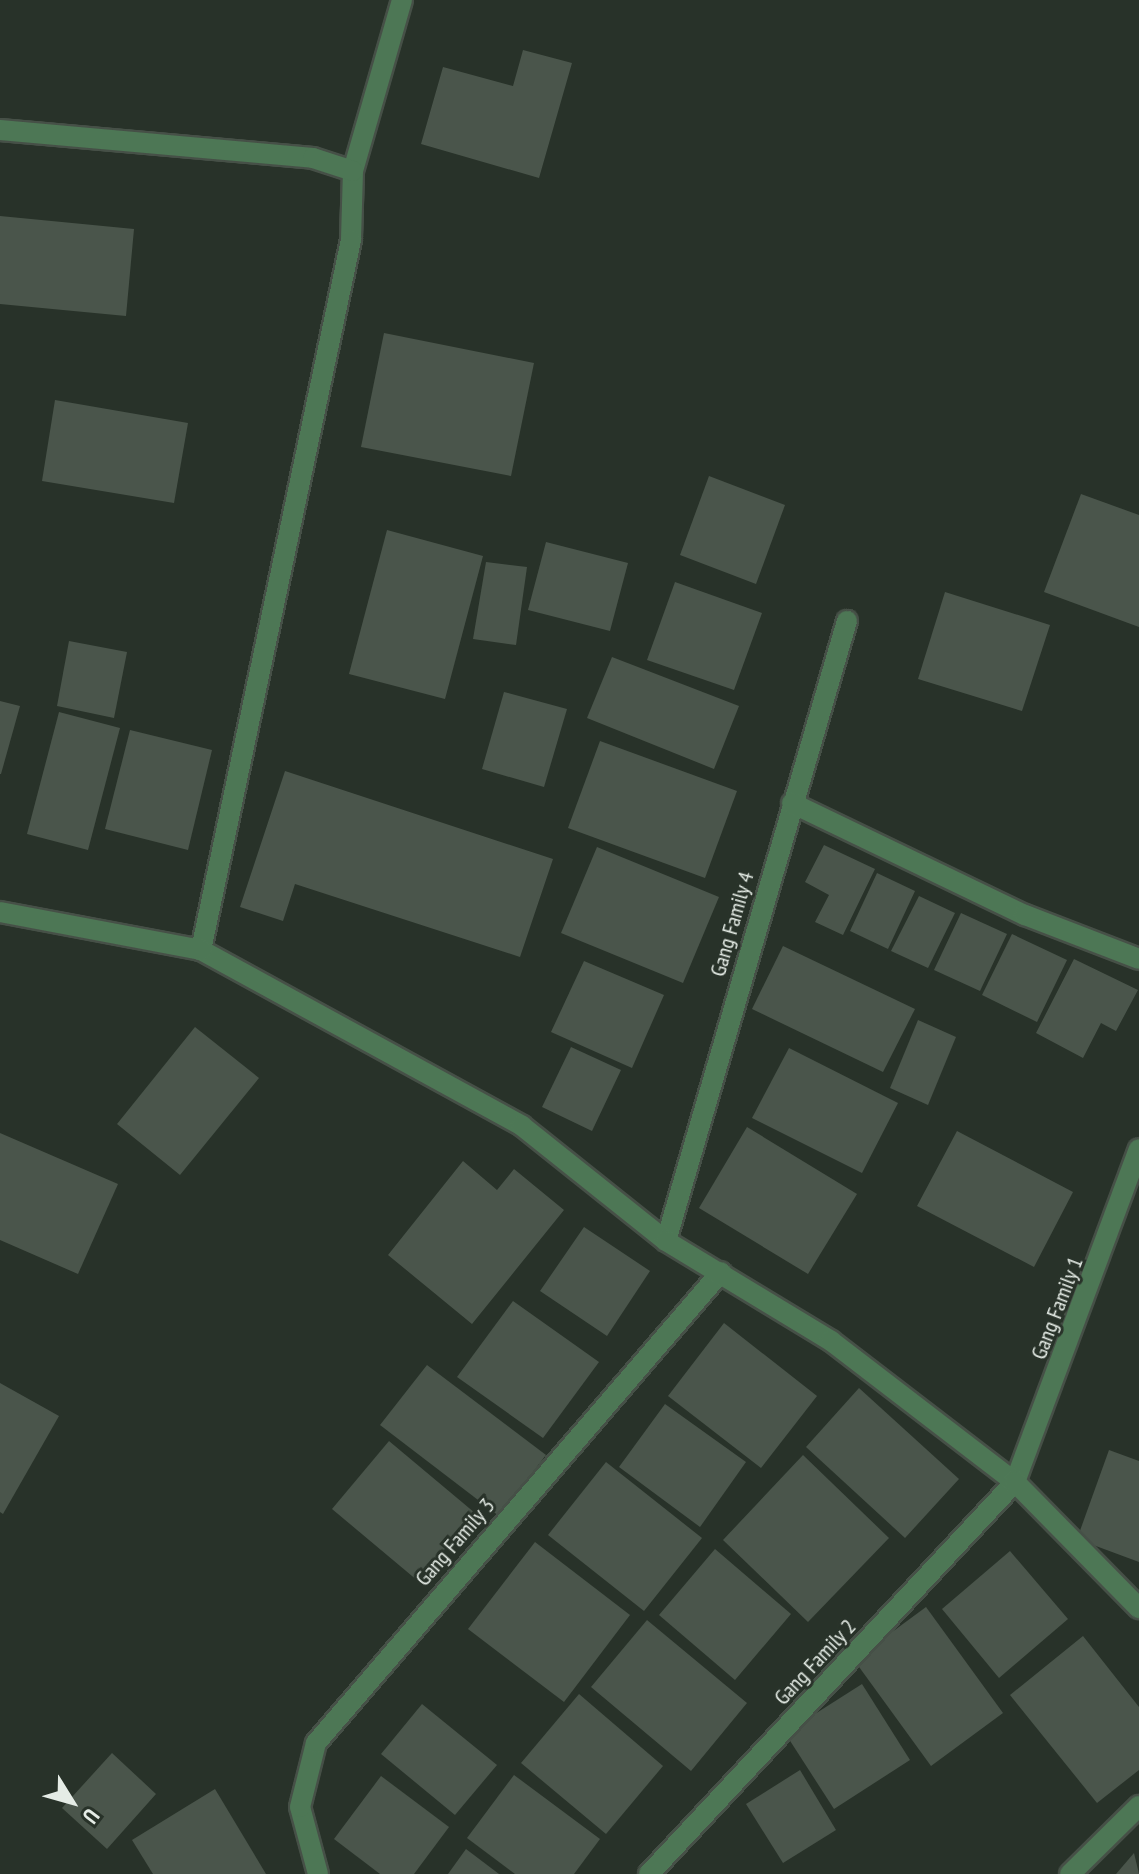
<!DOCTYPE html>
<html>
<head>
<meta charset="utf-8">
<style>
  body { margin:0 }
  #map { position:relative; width:1139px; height:1874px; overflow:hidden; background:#283229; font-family:"PT Sans Narrow",sans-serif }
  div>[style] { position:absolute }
  .building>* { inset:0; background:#4a554b }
  .roads { filter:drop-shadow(2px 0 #465047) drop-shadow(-2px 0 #465047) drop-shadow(0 2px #465047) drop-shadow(0 -2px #465047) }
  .lane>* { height:20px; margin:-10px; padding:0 10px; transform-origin:10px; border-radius:10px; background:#4d7755 }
  .street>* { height:20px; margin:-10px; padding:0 10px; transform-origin:10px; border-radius:10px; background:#4d7755 }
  span { translate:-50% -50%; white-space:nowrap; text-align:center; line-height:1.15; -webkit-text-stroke:6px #283229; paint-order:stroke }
  .street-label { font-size:22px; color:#e5ece6 }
  .north { position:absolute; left:32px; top:1762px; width:80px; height:80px; -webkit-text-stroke:6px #283229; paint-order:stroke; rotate:127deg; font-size:22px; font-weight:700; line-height:32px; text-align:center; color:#e5ece6 }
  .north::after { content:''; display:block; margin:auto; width:28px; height:36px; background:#e5ece6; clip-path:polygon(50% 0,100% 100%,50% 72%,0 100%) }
</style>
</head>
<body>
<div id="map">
  <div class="building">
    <i style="clip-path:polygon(523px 50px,572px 63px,539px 178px,421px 144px,443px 67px,513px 86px)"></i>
    <i style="clip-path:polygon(0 216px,134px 229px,126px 316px,0 304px)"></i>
    <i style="clip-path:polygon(384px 333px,534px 363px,511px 476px,361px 447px)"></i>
    <i style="clip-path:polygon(55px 400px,188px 423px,174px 503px,42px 481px)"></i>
    <i style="clip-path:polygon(709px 476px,785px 505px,756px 584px,680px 555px)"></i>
    <i style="clip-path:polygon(1081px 494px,1139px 515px,1139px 627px,1044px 592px)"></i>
    <i style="clip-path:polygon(387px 530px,483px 556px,445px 699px,349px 674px)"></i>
    <i style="clip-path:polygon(546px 542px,628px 563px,610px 631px,528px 610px)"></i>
    <i style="clip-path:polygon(486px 562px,527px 567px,516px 645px,473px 639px)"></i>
    <i style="clip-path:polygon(675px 582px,762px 613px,734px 690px,647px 660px)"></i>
    <i style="clip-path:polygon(945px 592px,1050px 625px,1022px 711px,918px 679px)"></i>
    <i style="clip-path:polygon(69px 641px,127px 652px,114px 718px,57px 706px)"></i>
    <i style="clip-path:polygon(612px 657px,739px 706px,714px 769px,587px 718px)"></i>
    <i style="clip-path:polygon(504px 692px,567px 709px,544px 787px,482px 769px)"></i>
    <i style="clip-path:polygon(0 701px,20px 706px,1px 774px,0 774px)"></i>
    <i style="clip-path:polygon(59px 712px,120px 728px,88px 850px,27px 834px)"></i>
    <i style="clip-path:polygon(130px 730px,212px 750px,188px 850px,105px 829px)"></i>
    <i style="clip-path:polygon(600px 741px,737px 791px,705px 878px,568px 828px)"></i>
    <i style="clip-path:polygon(285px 771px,553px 859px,520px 957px,295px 884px,283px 921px,240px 907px)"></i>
    <i style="clip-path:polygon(824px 845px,875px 869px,843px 935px,815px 922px,829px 895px,805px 882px)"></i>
    <i style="clip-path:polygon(597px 847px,719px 897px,683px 983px,561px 933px)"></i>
    <i style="clip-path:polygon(877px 873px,915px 891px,888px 949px,850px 931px)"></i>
    <i style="clip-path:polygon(919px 896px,955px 913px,928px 968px,891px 951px)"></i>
    <i style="clip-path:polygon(961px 913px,1007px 934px,980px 991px,934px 970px)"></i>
    <i style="clip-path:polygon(1012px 934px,1067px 960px,1037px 1022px,982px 995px)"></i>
    <i style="clip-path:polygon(783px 946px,915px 1009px,883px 1072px,752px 1009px)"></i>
    <i style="clip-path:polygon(1074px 959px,1138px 990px,1116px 1031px,1101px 1023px,1083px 1058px,1036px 1033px)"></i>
    <i style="clip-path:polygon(584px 961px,664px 995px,632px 1068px,551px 1032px)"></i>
    <i style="clip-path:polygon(918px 1020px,956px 1037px,928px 1105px,890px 1088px)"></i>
    <i style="clip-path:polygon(195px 1027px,259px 1078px,180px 1175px,117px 1124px)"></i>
    <i style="clip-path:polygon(571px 1047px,621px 1070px,592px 1131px,542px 1107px)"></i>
    <i style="clip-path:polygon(789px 1048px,898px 1103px,862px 1173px,752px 1118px)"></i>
    <i style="clip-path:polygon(747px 1127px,857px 1194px,808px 1274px,699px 1208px)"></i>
    <i style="clip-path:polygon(957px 1131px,1073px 1192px,1034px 1267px,917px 1206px)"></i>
    <i style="clip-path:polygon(0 1133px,118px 1184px,78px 1274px,0 1240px)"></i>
    <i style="clip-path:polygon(463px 1161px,497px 1190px,514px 1169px,564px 1210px,472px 1324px,388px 1255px)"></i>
    <i style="clip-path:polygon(584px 1227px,650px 1271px,607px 1336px,540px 1291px)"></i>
    <i style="clip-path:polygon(513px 1301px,599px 1362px,543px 1438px,457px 1377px)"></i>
    <i style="clip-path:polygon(724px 1323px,817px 1396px,761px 1468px,668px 1396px)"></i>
    <i style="clip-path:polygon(427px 1365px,546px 1455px,499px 1516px,380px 1425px)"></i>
    <i style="clip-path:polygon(0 1383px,59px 1416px,3px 1514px,0 1512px)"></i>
    <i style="clip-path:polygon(859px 1388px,959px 1479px,905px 1538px,806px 1447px)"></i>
    <i style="clip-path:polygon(665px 1404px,746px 1462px,700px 1527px,619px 1467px)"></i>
    <i style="clip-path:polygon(389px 1441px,475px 1513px,418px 1581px,332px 1509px)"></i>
    <i style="clip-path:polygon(1109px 1450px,1139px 1461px,1139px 1562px,1077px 1539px)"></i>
    <i style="clip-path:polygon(803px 1455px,889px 1538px,808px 1622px,723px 1540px)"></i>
    <i style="clip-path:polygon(606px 1462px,702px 1538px,644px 1611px,548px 1535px)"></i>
    <i style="clip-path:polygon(535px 1542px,630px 1615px,564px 1702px,468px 1629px)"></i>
    <i style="clip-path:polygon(715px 1549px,791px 1614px,735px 1680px,659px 1615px)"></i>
    <i style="clip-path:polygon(1010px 1551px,1068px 1619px,999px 1678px,942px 1609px)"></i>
    <i style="clip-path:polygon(926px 1607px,1003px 1713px,931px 1766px,854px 1660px)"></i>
    <i style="clip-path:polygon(647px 1620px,747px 1703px,691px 1771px,591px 1687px)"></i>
    <i style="clip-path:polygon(1083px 1636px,1139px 1707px,1139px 1770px,1097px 1803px,1010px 1695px)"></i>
    <i style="clip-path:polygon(862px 1684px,910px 1760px,834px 1809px,785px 1733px)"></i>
    <i style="clip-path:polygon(579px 1694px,663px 1766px,606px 1834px,521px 1763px)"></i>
    <i style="clip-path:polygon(422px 1704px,497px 1765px,455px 1815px,381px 1754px)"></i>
    <i style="clip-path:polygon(112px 1753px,156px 1794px,107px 1849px,62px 1808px)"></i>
    <i style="clip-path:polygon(800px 1770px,836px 1830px,783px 1863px,746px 1804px)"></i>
    <i style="clip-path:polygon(514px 1775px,600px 1839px,574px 1874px,515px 1874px,467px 1838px)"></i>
    <i style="clip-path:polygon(381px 1776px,449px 1827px,414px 1874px,380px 1874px,334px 1839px)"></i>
    <i style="clip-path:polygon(215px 1789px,266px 1874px,153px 1874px,132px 1840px)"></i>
    <i style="clip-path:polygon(466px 1849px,499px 1874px,448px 1874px)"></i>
    <i style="clip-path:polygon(1134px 1853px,1139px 1874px,1116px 1874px)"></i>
  </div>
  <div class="roads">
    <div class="lane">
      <i style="left:666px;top:1241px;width:646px;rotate:-73.73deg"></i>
      <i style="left:318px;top:1874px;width:69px;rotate:-105deg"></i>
      <i style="left:300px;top:1807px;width:66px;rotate:-76deg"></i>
      <i style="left:316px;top:1743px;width:621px;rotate:-49.31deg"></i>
      <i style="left:649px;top:1874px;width:536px;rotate:-46.96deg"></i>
      <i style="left:1015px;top:1482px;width:355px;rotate:-69.6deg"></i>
    </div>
    <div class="street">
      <i style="left:402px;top:0;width:178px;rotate:106deg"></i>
      <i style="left:353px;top:171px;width:69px;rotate:91.7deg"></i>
      <i style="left:351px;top:240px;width:726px;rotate:101.93deg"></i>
      <i style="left:201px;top:950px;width:366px;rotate:28.7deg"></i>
      <i style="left:522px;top:1126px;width:184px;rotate:38.6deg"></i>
      <i style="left:666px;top:1241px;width:193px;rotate:31.2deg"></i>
      <i style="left:831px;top:1341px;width:232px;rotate:37.5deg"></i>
      <i style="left:1015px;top:1482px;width:177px;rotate:45.5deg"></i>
      <i style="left:0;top:130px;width:314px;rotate:5.1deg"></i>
      <i style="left:313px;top:158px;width:42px;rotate:18deg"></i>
      <i style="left:792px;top:803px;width:259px;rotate:25.7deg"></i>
      <i style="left:1025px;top:915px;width:122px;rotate:21.1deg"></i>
      <i style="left:0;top:912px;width:205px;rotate:10.7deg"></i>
      <i style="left:1070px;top:1874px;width:97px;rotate:-44.6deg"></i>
    </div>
  </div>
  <div class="street-label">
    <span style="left:732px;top:924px;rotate:-74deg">Gang Family 4</span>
    <span style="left:1057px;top:1308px;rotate:-69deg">Gang Family 1</span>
    <span style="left:455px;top:1542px;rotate:-49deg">Gang Family 3</span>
    <span style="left:815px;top:1662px;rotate:-47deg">Gang Family 2</span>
  </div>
  <div class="north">U</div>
</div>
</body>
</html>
